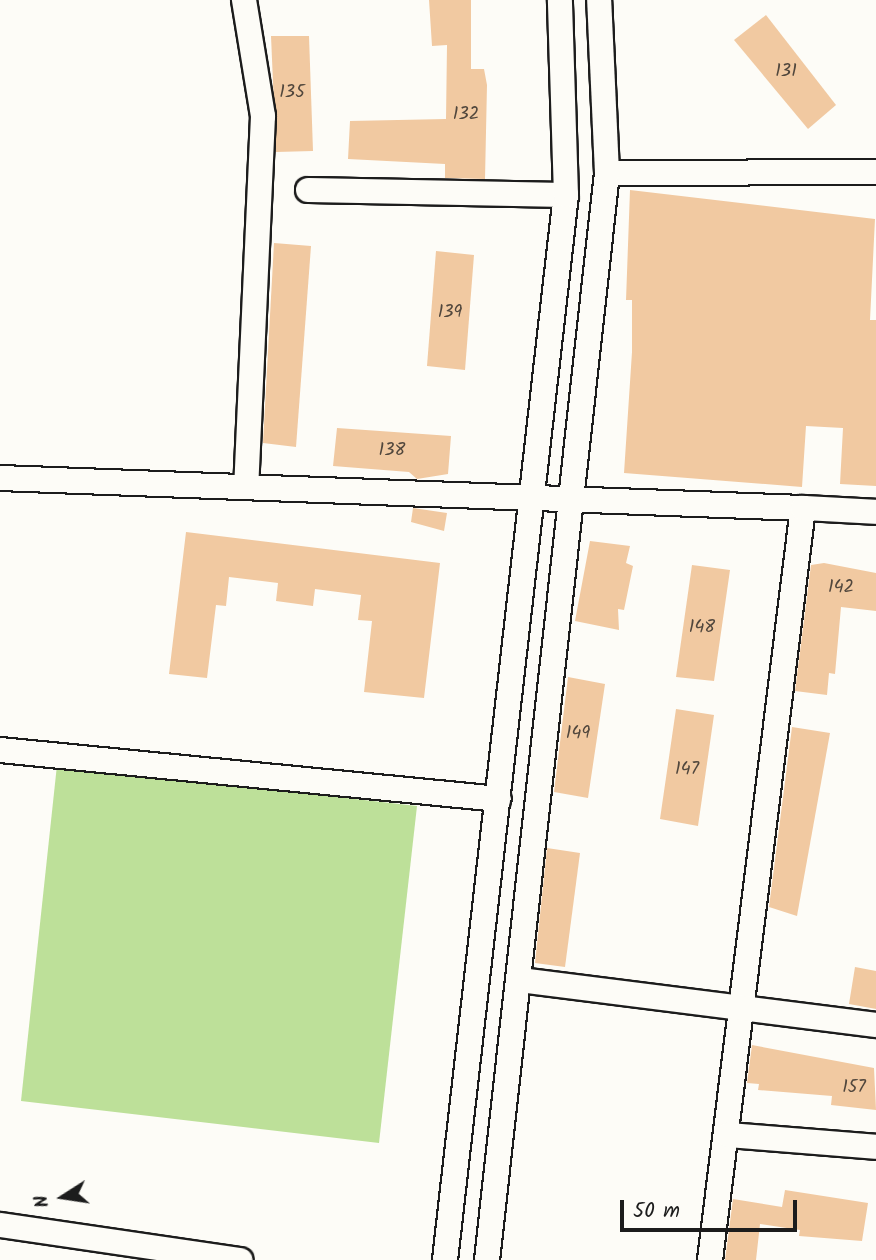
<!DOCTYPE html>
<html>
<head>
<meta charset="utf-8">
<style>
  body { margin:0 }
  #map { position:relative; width:876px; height:1260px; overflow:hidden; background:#fdfcf7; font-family:Kalam,sans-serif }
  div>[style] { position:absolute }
  .green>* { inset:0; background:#bde099 }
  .building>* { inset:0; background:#f1c9a1 }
  .roads { filter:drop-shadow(2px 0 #1c1c1c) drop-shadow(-2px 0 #1c1c1c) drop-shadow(0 2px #1c1c1c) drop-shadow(0 -2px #1c1c1c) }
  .minor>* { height:24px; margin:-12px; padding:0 12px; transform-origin:12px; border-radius:12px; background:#fdfcf7 }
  span { translate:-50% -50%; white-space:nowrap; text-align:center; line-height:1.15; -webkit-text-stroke:5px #fdfcf7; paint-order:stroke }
  .number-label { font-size:18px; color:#51473d }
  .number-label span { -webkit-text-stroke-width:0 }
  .north { position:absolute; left:28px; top:1162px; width:70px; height:70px; -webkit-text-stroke:5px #fdfcf7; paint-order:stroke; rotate:258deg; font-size:19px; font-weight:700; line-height:28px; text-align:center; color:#1c1c1c }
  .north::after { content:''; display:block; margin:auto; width:24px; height:32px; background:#1c1c1c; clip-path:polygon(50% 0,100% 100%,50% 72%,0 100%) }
  .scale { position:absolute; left:620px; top:1200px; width:177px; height:32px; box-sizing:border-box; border:4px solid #1c1c1c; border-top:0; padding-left:9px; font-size:21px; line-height:24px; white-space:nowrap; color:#1c1c1c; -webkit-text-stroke:5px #fdfcf7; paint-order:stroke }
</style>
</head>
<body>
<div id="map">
  <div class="green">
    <i style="clip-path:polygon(57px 765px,417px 806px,379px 1143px,21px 1101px)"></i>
  </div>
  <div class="building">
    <i style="clip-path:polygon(429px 0,471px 0,471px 69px,484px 69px,487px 85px,485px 179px,445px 178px,445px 164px,348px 159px,350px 121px,446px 119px,447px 45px,432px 46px)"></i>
    <i style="clip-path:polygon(766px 15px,836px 105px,808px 129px,734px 40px)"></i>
    <i style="clip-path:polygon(271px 36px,309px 36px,313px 151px,276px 152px)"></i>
    <i style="clip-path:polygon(630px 190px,875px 219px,870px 320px,876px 320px,876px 486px,840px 484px,843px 428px,806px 426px,802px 487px,624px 473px,632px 352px,632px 300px,626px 300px)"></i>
    <i style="clip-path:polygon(274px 243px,311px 246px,296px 447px,263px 443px)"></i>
    <i style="clip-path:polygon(436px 251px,474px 255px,465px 370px,427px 366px)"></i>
    <i style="clip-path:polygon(337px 428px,451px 436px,448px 474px,417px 479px,409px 472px,333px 466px)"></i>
    <i style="clip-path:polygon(413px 508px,447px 513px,444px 531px,411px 522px)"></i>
    <i style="clip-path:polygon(186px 532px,440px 563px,424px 698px,364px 692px,372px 621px,358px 620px,361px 595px,315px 589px,313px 606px,276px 601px,278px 583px,229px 577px,226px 606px,216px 605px,207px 678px,169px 674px)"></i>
    <i style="clip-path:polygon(590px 541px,630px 546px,626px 563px,633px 566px,624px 610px,618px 609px,619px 630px,575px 621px)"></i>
    <i style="clip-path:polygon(824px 563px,876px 573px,876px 611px,841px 607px,835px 674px,829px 673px,827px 695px,795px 691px,811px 565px)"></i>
    <i style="clip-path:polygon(692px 565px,730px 570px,714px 681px,676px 677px)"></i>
    <i style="clip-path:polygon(568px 677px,605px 684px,588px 798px,554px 792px)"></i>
    <i style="clip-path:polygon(676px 709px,714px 715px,698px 826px,660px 819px)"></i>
    <i style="clip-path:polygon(792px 727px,830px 733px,797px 916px,769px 907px)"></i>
    <i style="clip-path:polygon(547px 848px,580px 853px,565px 967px,535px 963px)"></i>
    <i style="clip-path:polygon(855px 967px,876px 971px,876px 1009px,849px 1004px)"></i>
    <i style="clip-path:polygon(752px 1045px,874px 1068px,876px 1110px,831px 1105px,832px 1096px,758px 1090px,759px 1084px,747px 1083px)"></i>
    <i style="clip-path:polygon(785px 1190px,868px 1203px,862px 1241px,799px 1236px,800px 1230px,760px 1224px,756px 1260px,725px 1260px,733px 1199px,782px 1207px)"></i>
  </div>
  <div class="roads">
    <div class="minor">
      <i style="left:244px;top:0;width:118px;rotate:80.7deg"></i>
      <i style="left:263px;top:116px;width:371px;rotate:92.6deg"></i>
      <i style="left:607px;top:173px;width:269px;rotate:-0.2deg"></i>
      <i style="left:308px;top:190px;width:258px;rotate:1.1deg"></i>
      <i style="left:0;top:478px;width:804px;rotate:2.14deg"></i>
      <i style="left:803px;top:508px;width:758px;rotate:97.05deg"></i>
      <i style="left:803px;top:508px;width:73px;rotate:3.1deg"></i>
      <i style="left:0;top:750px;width:501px;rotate:5.61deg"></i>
      <i style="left:520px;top:980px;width:359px;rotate:7.2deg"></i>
      <i style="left:728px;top:1135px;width:148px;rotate:4.6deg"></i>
      <i style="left:0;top:1225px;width:243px;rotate:8.3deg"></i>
      <i style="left:445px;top:1260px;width:1072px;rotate:-83.52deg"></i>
      <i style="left:566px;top:195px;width:195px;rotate:-91.8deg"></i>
      <i style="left:487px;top:1260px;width:1094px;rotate:-83.7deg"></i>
      <i style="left:607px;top:173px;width:173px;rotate:-92.6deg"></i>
    </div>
  </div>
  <div class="number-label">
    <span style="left:786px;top:72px">131</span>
    <span style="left:292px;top:93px">135</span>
    <span style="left:466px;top:115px">132</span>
    <span style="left:450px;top:313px">139</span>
    <span style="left:392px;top:451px">138</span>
    <span style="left:841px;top:588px">142</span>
    <span style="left:702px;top:628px">148</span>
    <span style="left:578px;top:734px">149</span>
    <span style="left:687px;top:770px">147</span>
    <span style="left:854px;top:1088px">157</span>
  </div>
  <div class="north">N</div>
  <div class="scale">50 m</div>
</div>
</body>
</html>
